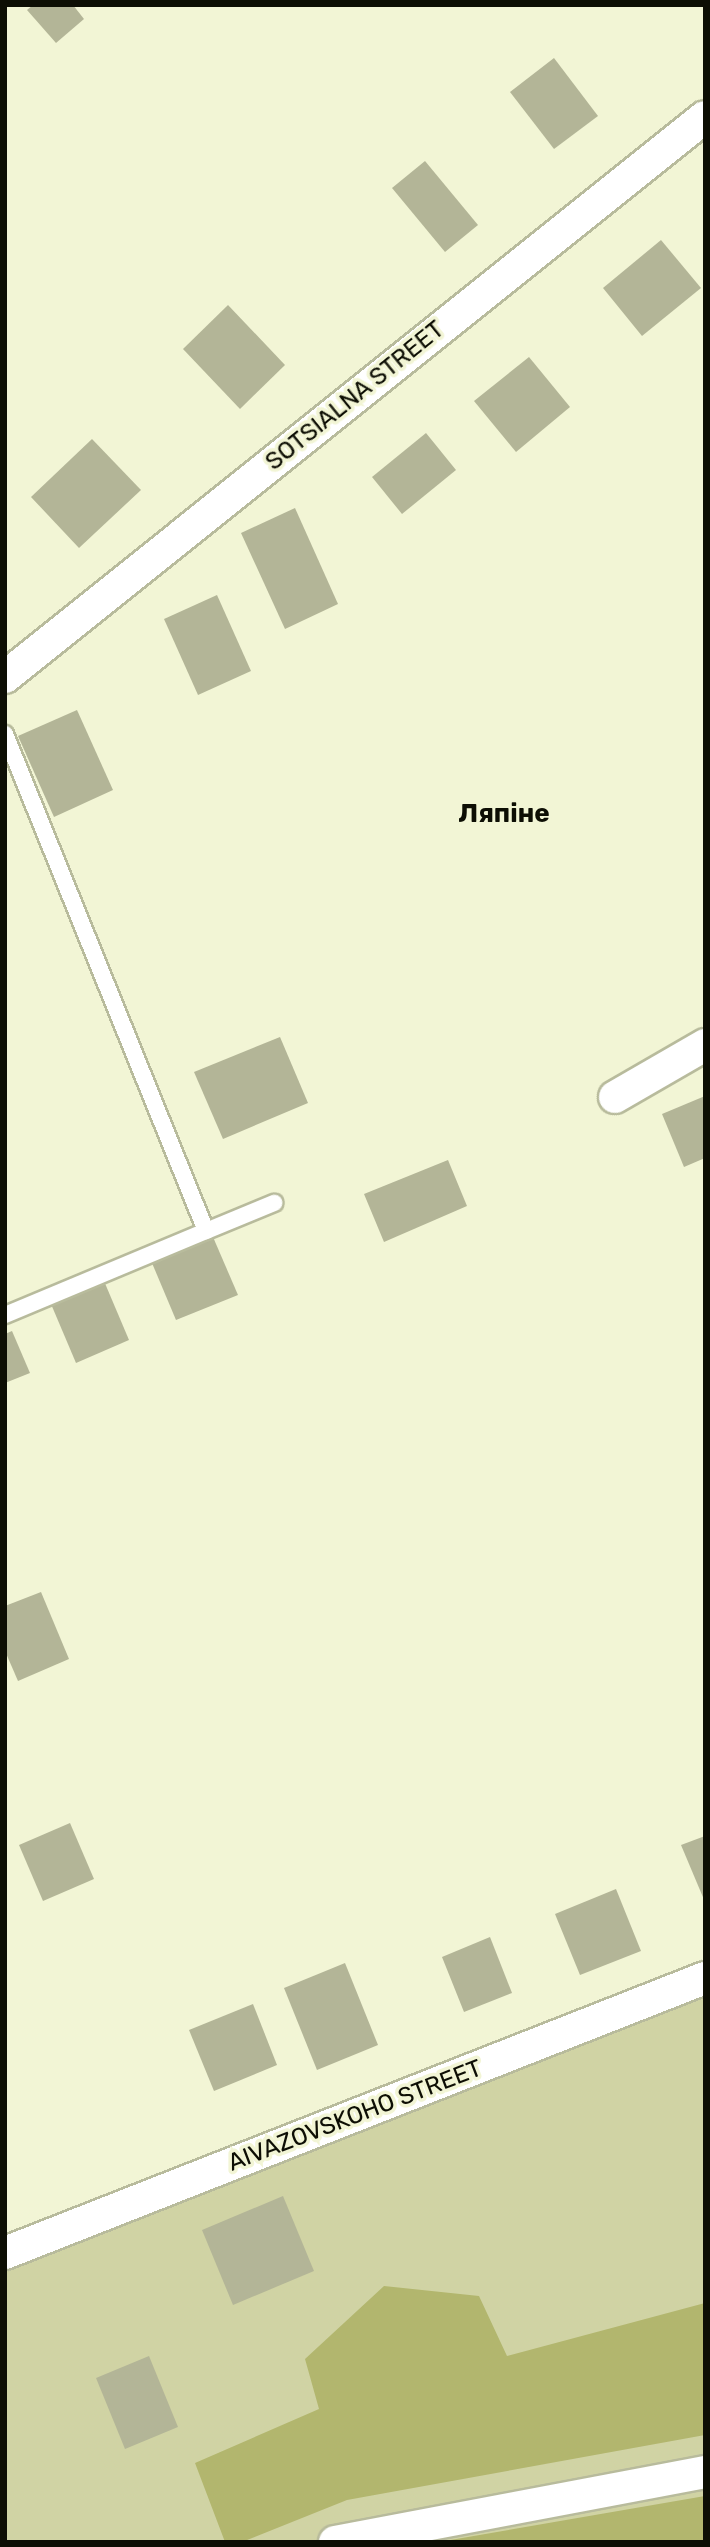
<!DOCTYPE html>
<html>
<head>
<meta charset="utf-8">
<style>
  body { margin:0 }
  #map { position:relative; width:710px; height:2547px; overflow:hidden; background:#f2f5d5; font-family:Rubik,sans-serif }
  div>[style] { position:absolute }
  .green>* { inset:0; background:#d0d3a4 }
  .forest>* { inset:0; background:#b2b66e }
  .building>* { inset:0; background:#b3b597 }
  .roads { filter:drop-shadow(2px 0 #b8bb9c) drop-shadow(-2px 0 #b8bb9c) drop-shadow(0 2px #b8bb9c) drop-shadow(0 -2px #b8bb9c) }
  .lane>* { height:16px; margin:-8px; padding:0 8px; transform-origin:8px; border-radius:8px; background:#fff }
  .street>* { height:32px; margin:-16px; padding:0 16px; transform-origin:16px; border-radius:16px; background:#fff }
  span { translate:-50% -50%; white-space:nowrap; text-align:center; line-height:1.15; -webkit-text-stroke:7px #f2f5d5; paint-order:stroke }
  .street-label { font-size:24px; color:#0d0e04 }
  .neighbourhood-label { font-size:26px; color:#0d0e04; font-weight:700 }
  .frame { position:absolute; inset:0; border:7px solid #0d0e04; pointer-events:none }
</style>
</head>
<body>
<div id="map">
  <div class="green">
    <i style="clip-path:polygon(705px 1978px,705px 2542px,5px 2542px,5px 2253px)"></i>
  </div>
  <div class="forest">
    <i style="clip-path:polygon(384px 2286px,479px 2296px,507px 2356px,705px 2303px,705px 2435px,347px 2500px,242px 2542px,225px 2542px,195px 2463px,319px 2409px,305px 2359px)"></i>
    <i style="clip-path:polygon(705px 2496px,705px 2542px,439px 2542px)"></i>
  </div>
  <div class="building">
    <i style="clip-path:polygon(33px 5px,73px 5px,84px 19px,56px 43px,27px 10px)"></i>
    <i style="clip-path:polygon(554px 58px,598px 116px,554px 149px,510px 92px)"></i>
    <i style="clip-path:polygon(425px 161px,478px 225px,445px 252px,392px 188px)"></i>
    <i style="clip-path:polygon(661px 240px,701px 288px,642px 336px,603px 288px)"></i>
    <i style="clip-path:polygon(228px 305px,285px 365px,240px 409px,183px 349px)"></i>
    <i style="clip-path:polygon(529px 357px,570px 407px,516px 452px,474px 401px)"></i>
    <i style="clip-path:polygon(426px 433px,456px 470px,402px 514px,372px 477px)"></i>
    <i style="clip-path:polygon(92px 439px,141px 490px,79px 548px,31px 497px)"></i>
    <i style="clip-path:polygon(295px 508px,338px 604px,285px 629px,241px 533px)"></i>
    <i style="clip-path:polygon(217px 595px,251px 671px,198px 695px,164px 619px)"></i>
    <i style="clip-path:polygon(77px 710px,113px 790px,54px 817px,18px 736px)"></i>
    <i style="clip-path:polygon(280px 1037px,308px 1103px,223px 1139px,194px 1072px)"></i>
    <i style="clip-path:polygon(705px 1096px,705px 1158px,684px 1167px,662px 1114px)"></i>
    <i style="clip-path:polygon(448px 1160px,467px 1206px,384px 1242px,364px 1194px)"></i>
    <i style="clip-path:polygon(213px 1237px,238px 1295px,176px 1320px,152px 1263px)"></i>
    <i style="clip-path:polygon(104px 1281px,129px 1340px,76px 1363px,51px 1304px)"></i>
    <i style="clip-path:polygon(12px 1331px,30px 1373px,5px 1383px,5px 1334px)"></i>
    <i style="clip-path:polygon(41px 1592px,69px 1659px,18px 1681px,5px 1651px,5px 1606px)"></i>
    <i style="clip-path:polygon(70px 1823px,94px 1879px,43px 1901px,19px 1845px)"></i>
    <i style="clip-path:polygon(705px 1836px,705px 1902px,681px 1845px)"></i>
    <i style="clip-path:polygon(616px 1889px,641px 1951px,580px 1975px,555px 1914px)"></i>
    <i style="clip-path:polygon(490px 1937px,512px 1993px,464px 2012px,442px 1957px)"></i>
    <i style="clip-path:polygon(345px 1963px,378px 2045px,317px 2070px,284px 1988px)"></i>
    <i style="clip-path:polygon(253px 2004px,277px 2065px,214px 2091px,189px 2030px)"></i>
    <i style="clip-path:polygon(283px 2196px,314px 2271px,233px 2305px,202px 2230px)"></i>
    <i style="clip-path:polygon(149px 2356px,178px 2427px,125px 2449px,96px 2378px)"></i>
  </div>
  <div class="roads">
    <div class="lane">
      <i style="left:5px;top:734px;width:536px;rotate:67.98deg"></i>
      <i style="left:206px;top:1231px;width:74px;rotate:-22.4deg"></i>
      <i style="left:5px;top:1315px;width:218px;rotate:-22.7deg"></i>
    </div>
    <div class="street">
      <i style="left:5px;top:677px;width:896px;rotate:-38.66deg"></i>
      <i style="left:615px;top:1097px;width:104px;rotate:-30deg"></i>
      <i style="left:5px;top:2253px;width:752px;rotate:-21.45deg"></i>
      <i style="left:335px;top:2542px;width:377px;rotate:-10.7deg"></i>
    </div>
  </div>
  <div class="street-label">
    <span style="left:355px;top:396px;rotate:-39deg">SOTSIALNA STREET</span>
    <span style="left:355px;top:2116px;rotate:-21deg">AIVAZOVSKOHO STREET</span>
  </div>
  <div class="neighbourhood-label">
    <span style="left:504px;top:814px">Ляпіне</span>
  </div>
  <div class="frame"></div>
</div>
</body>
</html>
